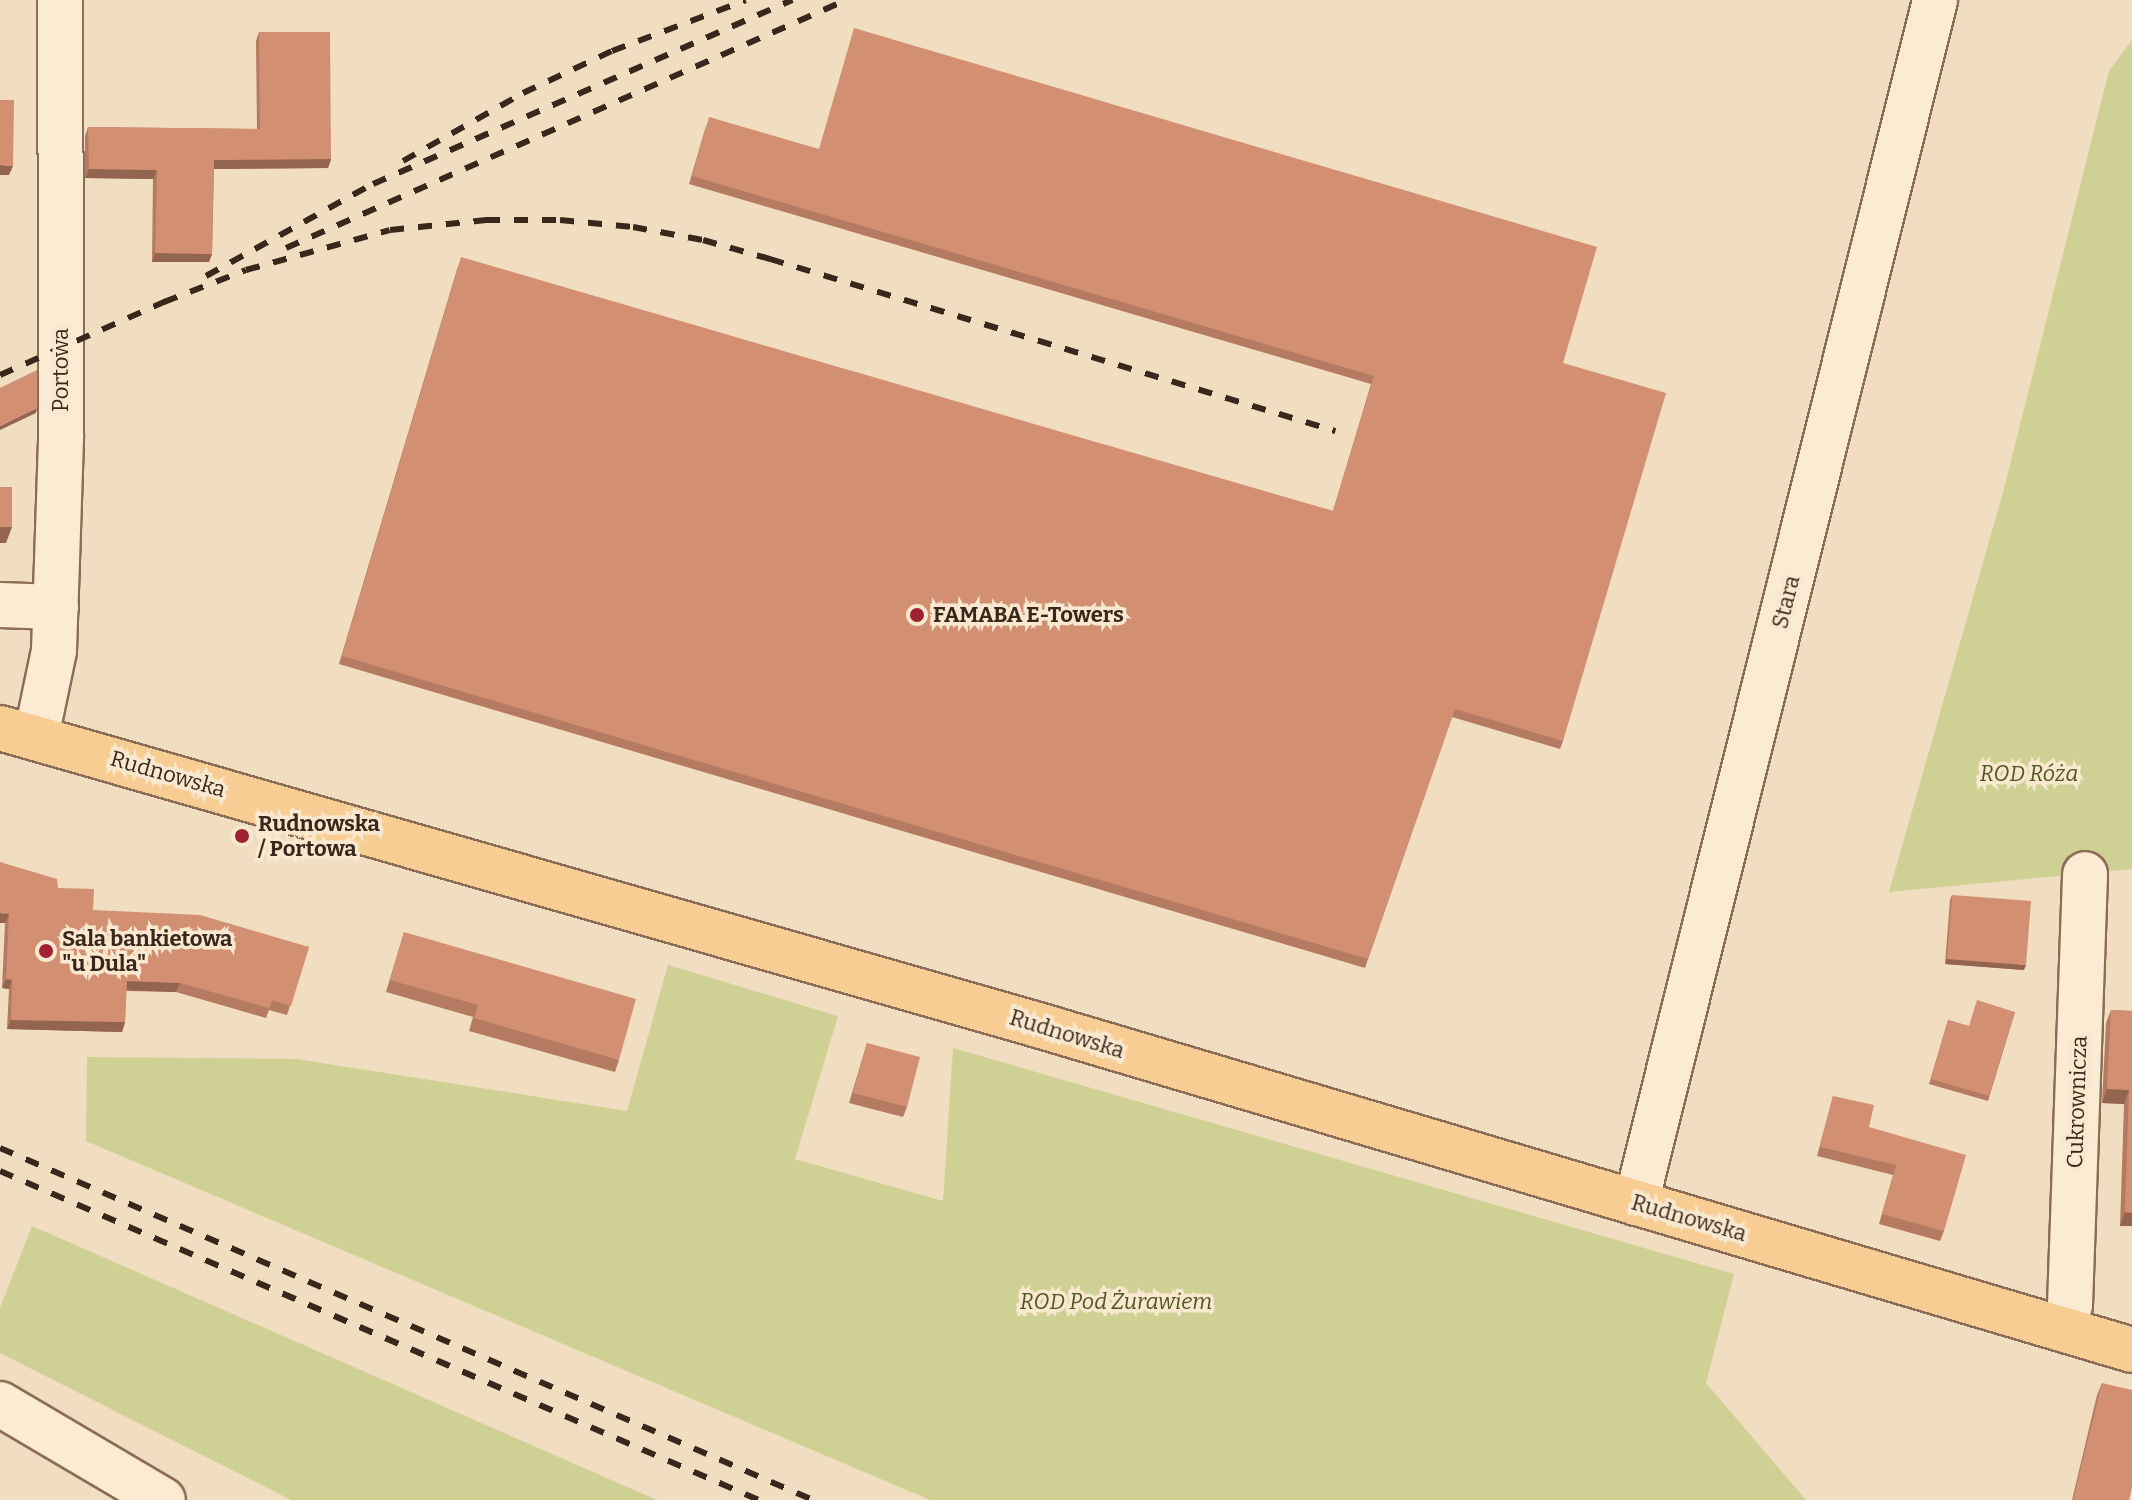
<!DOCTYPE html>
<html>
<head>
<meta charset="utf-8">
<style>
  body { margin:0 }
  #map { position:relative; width:2132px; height:1500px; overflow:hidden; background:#f1ddbf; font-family:Bitter,serif }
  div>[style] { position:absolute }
  .green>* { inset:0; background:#cfd093 }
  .roads { filter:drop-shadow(2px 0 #8b6c56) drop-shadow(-2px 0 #8b6c56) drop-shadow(0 2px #8b6c56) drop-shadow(0 -2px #8b6c56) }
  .minor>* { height:44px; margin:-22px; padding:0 22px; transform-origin:22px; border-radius:22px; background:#fbebd3 }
  .major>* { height:44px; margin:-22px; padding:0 22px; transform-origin:22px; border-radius:22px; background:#f7cd94 }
  .rail>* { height:6px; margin-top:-3px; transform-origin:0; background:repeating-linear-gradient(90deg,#3a271c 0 14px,transparent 0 28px) }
  .wall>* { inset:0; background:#b57b62 }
  .shaded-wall>* { inset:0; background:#936450 }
  .building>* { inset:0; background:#d28f72 }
  .dots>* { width:22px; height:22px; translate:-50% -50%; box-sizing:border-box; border:4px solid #f8e8cf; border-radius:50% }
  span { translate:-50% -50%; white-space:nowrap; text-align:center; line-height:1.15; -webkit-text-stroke:7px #f8e8cf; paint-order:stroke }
  .street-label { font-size:22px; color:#3a271c }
  .poi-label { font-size:22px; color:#3a271c; font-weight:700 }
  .left { translate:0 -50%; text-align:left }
  .park-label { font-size:22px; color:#505721; font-style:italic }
</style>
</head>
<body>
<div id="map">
  <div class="green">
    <i style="clip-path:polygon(2132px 40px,2132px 869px,1889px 892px,2004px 489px,2109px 71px)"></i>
    <i style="clip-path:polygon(668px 965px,838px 1016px,795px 1159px,943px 1201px,953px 1048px,1734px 1274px,1706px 1383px,1806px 1500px,930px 1500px,86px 1141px,87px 1057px,296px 1059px,627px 1111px)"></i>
    <i style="clip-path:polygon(32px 1226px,657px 1500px,291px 1500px,0 1353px,0 1308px)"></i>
  </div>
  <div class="roads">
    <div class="minor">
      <i style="left:0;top:605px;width:56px;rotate:2deg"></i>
      <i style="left:36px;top:737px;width:88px;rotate:-78.2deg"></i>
      <i style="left:54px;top:651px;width:216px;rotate:-88.1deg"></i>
      <i style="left:61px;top:435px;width:435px;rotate:-90.1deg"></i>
      <i style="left:1636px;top:1203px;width:1240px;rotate:-76.04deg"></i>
      <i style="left:2064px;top:1329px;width:25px;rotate:-76deg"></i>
      <i style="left:2070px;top:1305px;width:431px;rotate:-88deg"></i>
      <i style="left:0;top:1404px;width:189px;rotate:30.5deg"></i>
    </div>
    <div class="major">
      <i style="left:0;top:728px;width:1090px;rotate:15.97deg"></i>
      <i style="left:1048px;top:1028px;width:1131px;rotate:16.54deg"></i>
    </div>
  </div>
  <div class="rail">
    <i style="left:403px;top:161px;width:138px;rotate:-29.5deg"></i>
    <i style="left:523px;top:93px;width:98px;rotate:-25.3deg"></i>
    <i style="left:612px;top:51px;width:143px;rotate:-20.8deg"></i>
    <i style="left:286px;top:248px;width:612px;rotate:-23.89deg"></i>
    <i style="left:206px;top:276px;width:191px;rotate:-28.9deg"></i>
    <i style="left:373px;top:184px;width:458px;rotate:-23.7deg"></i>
    <i style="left:164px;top:302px;width:88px;rotate:-21.3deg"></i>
    <i style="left:246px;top:270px;width:149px;rotate:-15.5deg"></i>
    <i style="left:390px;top:230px;width:97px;rotate:-5.9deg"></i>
    <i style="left:486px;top:220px;width:74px"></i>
    <i style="left:560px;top:220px;width:73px;rotate:5.5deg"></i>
    <i style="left:633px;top:227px;width:71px;rotate:10.5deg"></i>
    <i style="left:703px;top:240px;width:70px;rotate:15.8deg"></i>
    <i style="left:770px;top:259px;width:591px;rotate:16.93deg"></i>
    <i style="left:0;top:375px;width:189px;rotate:-24deg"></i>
    <i style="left:0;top:1148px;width:886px;rotate:23.41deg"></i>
    <i style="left:0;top:1171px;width:827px;rotate:23.44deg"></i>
  </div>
  <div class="wall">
    <i style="clip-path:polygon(259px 32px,331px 159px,328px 168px,214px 169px,212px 254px,209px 262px,152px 262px,153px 179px,85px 178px,85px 136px,88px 127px,257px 129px,256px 41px)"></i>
    <i style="clip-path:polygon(706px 126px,818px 149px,1563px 363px,1563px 741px,1560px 749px,1452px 717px,1365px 968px,339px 664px,458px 266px,1333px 511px,1371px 384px,689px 184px)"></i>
    <i style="clip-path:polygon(0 862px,58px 888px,93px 910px,309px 947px,287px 1015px,269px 1010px,266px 1018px,176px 992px,126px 991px,125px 1022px,122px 1032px,7px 1029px,9px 989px,2px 988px,5px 923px)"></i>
    <i style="clip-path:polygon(1952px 895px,2024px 970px,1945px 964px,1950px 900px)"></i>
    <i style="clip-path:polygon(404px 932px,619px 1060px,615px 1072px,469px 1031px,473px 1017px,386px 992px)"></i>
    <i style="clip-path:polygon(2111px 1010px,2132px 1011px,2132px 1226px,2120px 1226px,2124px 1104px,2102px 1103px,2106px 1023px)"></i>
    <i style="clip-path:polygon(2015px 1012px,1988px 1101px,1929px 1084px,1948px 1020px,1968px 1026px)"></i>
    <i style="clip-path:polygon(867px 1043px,907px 1107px,903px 1117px,849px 1103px)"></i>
    <i style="clip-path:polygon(1833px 1096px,1869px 1127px,1944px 1231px,1940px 1241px,1879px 1224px,1893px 1175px,1817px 1156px)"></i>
    <i style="clip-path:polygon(2102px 1383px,2129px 1500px,2072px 1500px,2097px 1395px)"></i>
  </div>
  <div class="shaded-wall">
    <i style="clip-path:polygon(331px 159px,328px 168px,211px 169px,214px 160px)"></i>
    <i style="clip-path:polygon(0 165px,13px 166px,9px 175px,0 175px)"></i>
    <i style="clip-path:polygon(89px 169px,157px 170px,153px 179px,85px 178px)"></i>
    <i style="clip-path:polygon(155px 253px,212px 254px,209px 262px,152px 262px)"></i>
    <i style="clip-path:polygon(37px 408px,36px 413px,0 430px,0 426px)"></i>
    <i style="clip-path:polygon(0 527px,12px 527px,6px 543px,0 543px)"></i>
    <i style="clip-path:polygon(0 913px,9px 914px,5px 923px,0 923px)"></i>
    <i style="clip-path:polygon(1947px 959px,2026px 965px,2024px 970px,1945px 964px)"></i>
    <i style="clip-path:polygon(6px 979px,12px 980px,9px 989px,2px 988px)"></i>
    <i style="clip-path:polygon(127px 981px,180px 983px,176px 992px,123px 990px)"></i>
    <i style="clip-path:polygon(11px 1020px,125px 1022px,122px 1032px,7px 1029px)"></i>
    <i style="clip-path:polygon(2107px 1089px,2129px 1090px,2124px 1104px,2102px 1103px)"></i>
    <i style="clip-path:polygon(2125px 1212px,2132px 1213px,2132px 1226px,2120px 1226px)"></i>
  </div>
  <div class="building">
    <i style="clip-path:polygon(854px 28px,1597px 247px,1563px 363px,1666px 393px,1563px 741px,1455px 709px,1368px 959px,342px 656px,461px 257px,1333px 511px,1374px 376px,692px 176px,709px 117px,819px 149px)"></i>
    <i style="clip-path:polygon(259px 32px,330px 32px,331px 159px,214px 160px,212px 254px,155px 253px,157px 170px,89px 169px,88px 127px,260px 129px)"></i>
    <i style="clip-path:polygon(0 100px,14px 100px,13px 166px,0 165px)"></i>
    <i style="clip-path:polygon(37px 370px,37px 408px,0 426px,0 388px)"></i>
    <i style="clip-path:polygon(0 487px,12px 487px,12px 527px,0 527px)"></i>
    <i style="clip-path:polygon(0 862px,57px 879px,58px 888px,94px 889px,93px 910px,200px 915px,309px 947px,291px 1006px,272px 1000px,269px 1008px,180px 983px,127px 981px,125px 1022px,11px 1020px,12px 980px,6px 979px,9px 914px,0 913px)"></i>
    <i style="clip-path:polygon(1952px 895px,2031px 901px,2026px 965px,1947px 959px)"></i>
    <i style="clip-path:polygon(404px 932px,636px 999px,619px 1060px,474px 1018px,478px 1005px,390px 980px)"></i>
    <i style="clip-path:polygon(1977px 1000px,2015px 1012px,1989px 1096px,1931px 1079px,1948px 1020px,1969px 1026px)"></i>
    <i style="clip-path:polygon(2111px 1010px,2132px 1011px,2132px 1213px,2125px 1212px,2129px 1090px,2107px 1089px)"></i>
    <i style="clip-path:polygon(867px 1043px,920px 1057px,907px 1107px,853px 1093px)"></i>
    <i style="clip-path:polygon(1833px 1096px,1874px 1105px,1869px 1127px,1966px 1155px,1944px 1231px,1882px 1214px,1896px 1165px,1820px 1147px)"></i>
    <i style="clip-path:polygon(2102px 1383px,2132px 1390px,2132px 1487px,2129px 1500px,2073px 1500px)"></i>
  </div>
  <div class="dots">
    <i style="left:917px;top:615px;background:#9e2231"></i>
    <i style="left:242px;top:836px;background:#9e2231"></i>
    <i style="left:46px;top:951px;background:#9e2231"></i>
  </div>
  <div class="street-label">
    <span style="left:61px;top:370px;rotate:-90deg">Portowa</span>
    <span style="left:1786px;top:602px;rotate:-76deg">Stara</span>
    <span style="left:168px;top:774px;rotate:16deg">Rudnowska</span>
    <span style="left:1067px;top:1034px;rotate:17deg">Rudnowska</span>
    <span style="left:2077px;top:1102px;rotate:-88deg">Cukrownicza</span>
    <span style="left:1689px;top:1218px;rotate:16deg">Rudnowska</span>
  </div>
  <div class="poi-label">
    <span class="left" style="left:933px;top:615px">FAMABA E-Towers</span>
    <span class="left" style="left:258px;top:836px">Rudnowska<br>/ Portowa</span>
    <span class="left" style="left:62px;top:951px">Sala bankietowa<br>"u Dula"</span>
  </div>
  <div class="park-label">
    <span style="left:2029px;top:774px">ROD Róża</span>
    <span style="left:1116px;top:1302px">ROD Pod Żurawiem</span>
  </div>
</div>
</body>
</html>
